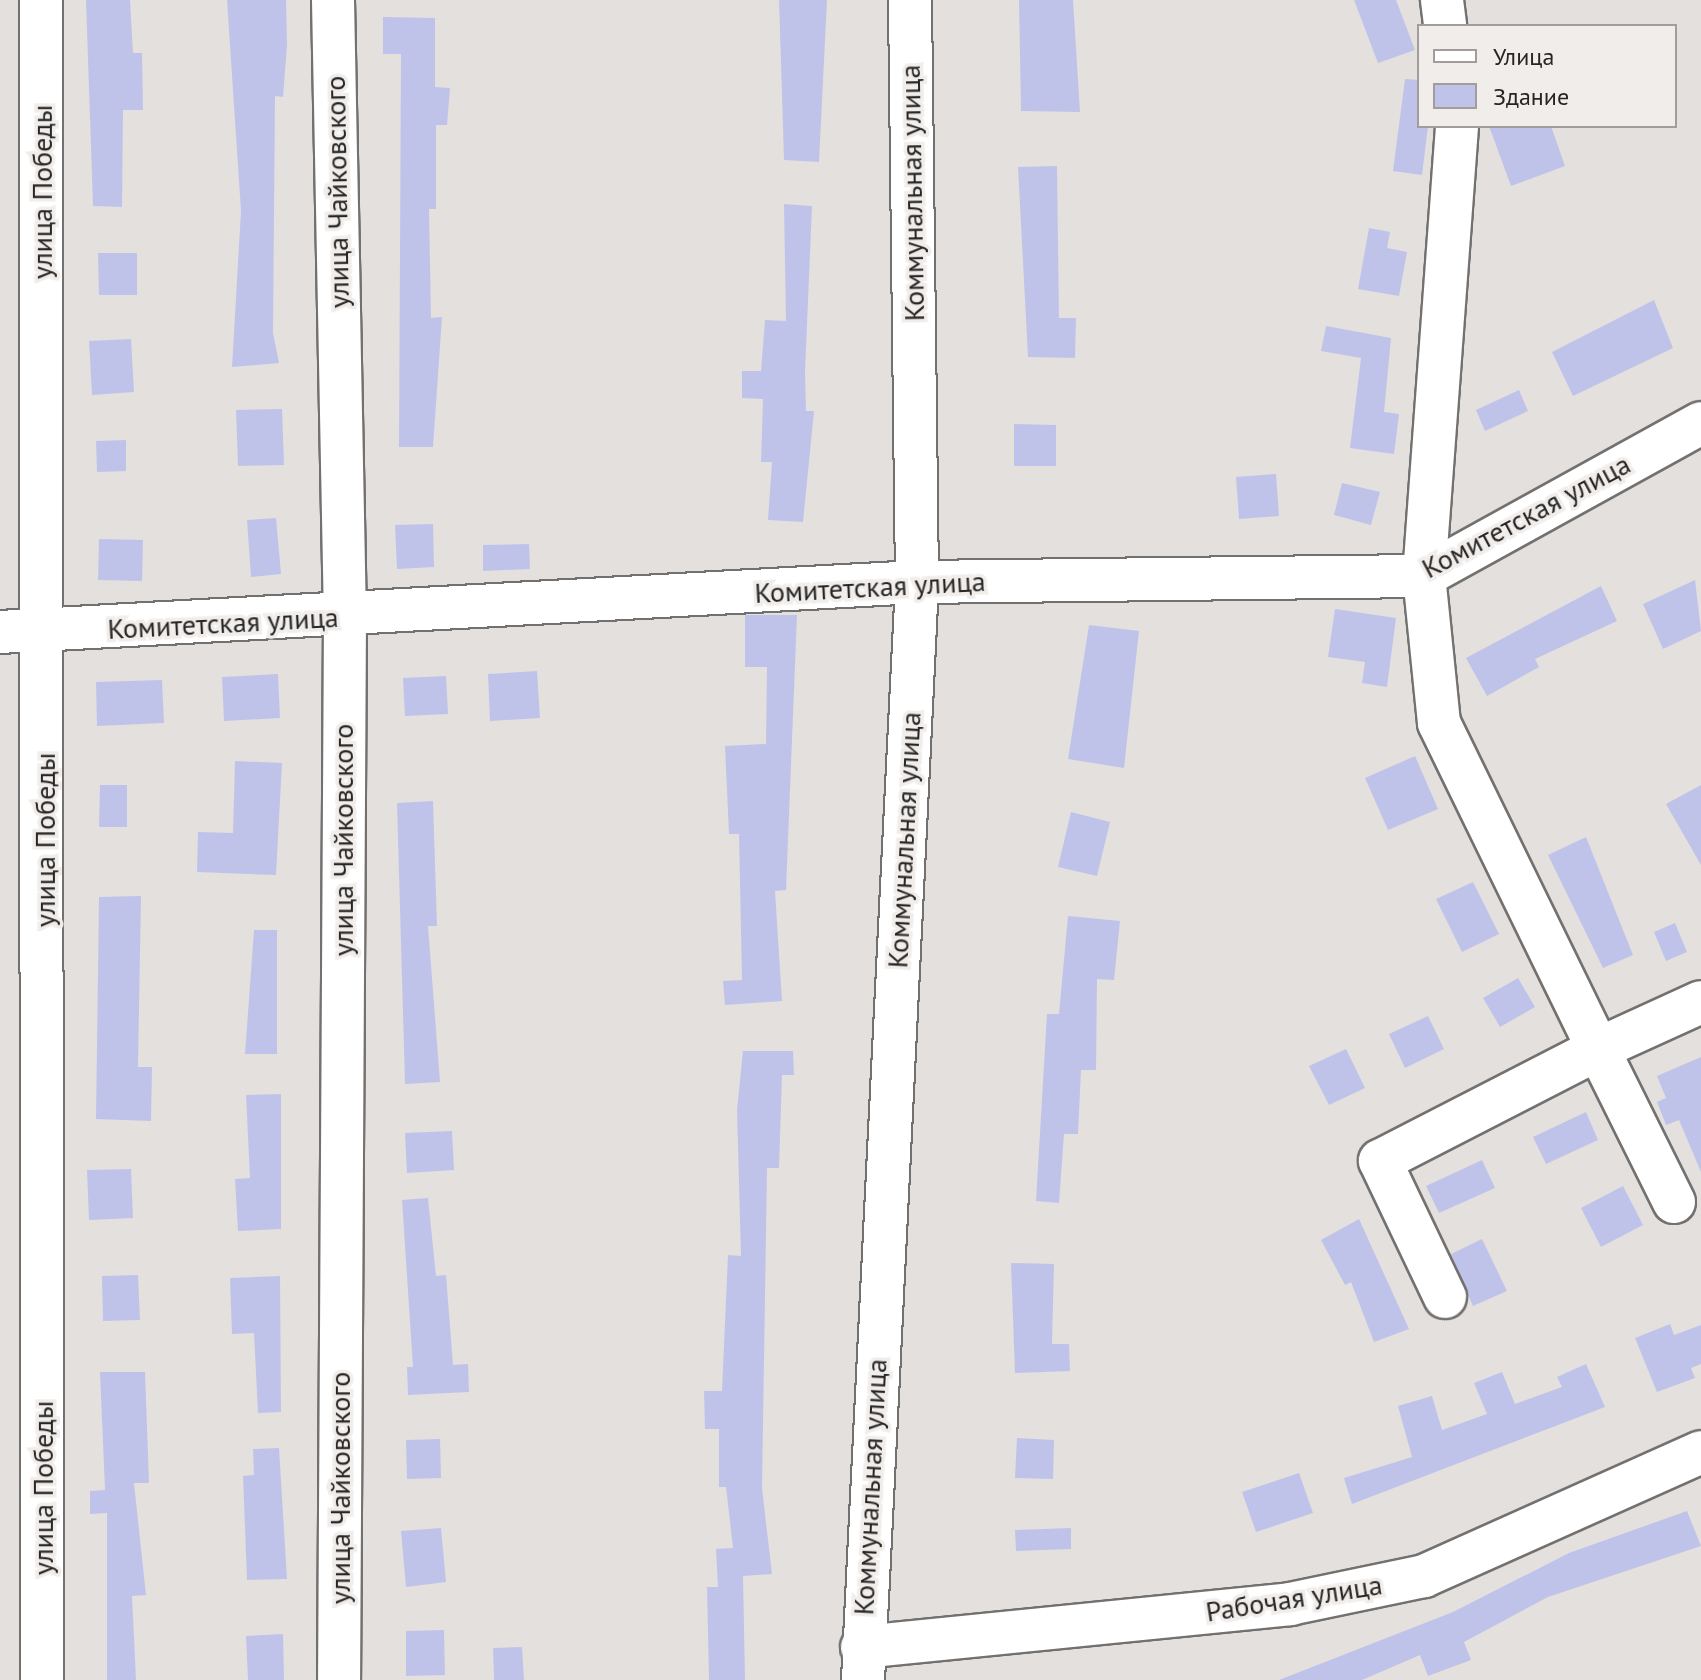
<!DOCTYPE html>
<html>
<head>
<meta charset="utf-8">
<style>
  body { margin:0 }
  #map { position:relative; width:1701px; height:1680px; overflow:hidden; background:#e3e0de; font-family:"PT Sans",sans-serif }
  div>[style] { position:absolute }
  .building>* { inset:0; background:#c0c3e9 }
  .roads { filter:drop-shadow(2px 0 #73716f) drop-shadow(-2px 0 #73716f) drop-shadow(0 2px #73716f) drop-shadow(0 -2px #73716f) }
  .minor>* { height:42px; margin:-21px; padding:0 21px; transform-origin:21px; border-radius:21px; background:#fff }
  span { translate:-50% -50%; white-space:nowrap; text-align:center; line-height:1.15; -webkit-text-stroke:7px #f0edeb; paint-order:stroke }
  .street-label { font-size:28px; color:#272625 }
  .legend { position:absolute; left:1417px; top:24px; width:260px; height:104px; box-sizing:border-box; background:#f0edeb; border:2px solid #a09d9c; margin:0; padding:10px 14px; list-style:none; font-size:24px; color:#272625 }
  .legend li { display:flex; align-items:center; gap:16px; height:40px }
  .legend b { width:40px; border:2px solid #a09d9c }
</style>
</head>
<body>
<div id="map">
  <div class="building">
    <i style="clip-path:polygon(86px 0,130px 0,133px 53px,142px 53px,143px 110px,123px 110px,122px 207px,93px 206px)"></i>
    <i style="clip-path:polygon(227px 0,286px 0,287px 45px,283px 97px,275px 96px,273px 333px,279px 363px,232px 367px,241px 211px)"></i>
    <i style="clip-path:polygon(779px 0,827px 0,819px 162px,784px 160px)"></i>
    <i style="clip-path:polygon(1019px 0,1073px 0,1080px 112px,1021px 111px)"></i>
    <i style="clip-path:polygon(1354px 0,1396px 0,1415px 50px,1378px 63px)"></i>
    <i style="clip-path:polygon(383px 17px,435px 18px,435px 87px,450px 88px,447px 125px,436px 125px,436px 209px,429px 209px,431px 318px,442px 317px,433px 447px,399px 447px,401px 54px,383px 54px)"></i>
    <i style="clip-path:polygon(1405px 79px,1419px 80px,1419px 126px,1428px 126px,1422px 175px,1393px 171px)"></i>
    <i style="clip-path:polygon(1489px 126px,1551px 126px,1565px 166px,1511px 186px)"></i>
    <i style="clip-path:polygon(1057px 166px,1059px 318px,1076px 318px,1075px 358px,1028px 357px,1018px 167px)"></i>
    <i style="clip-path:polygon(784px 204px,812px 206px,805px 372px,806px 411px,814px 411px,803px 522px,768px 520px,772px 462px,761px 462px,763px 399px,742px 398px,742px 371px,761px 371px,765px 320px,786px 321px)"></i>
    <i style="clip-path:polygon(1369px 228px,1390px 232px,1387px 248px,1407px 252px,1399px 296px,1358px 289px)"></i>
    <i style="clip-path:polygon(98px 253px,137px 253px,137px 295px,99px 295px)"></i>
    <i style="clip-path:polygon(1654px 300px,1673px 348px,1573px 396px,1552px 352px)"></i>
    <i style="clip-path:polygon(1326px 326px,1391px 338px,1384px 412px,1399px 414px,1394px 454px,1350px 448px,1361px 358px,1321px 351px)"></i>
    <i style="clip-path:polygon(131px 339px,134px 392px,92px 395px,89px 341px)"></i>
    <i style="clip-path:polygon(1519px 390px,1528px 411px,1485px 431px,1476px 410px)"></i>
    <i style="clip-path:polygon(282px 409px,284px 465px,238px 466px,236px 410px)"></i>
    <i style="clip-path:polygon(1014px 424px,1056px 425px,1056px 466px,1014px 466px)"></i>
    <i style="clip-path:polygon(126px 440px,126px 471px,97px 472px,96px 441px)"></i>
    <i style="clip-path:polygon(1276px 474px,1279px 516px,1239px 519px,1236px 477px)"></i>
    <i style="clip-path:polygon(1342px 483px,1380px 492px,1371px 525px,1334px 515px)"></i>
    <i style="clip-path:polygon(276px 518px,281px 574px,251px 577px,247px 520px)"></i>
    <i style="clip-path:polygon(433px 524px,434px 567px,397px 569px,395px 525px)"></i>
    <i style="clip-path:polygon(99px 539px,143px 540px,142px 581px,98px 580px)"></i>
    <i style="clip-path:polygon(529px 544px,530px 569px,483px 571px,483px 545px)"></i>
    <i style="clip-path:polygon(1695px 580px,1701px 631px,1663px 649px,1643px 604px)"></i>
    <i style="clip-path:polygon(1601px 586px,1617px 621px,1535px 659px,1539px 667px,1487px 696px,1466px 658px)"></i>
    <i style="clip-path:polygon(1335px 609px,1396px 618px,1387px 687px,1362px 683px,1365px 662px,1328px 657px)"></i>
    <i style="clip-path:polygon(745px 615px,797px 615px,786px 890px,775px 891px,782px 1001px,725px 1005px,723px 981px,742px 980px,739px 834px,729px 834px,725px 746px,766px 744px,767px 667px,745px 667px)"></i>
    <i style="clip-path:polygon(1089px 625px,1139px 631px,1124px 768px,1068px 759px)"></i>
    <i style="clip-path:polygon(537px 671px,540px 718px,490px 721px,488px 674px)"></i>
    <i style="clip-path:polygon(278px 674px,280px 718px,224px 721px,222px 677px)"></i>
    <i style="clip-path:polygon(446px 676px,448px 714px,405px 716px,403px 678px)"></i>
    <i style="clip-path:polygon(162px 680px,164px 723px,97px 726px,96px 682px)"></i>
    <i style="clip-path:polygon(1415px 756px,1438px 809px,1388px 830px,1365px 778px)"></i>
    <i style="clip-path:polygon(235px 761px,282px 763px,276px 875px,197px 872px,198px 832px,233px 833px)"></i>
    <i style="clip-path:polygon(100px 785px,127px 785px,127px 827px,99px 827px)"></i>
    <i style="clip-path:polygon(1701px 785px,1701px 865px,1666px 804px)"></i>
    <i style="clip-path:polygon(433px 801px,437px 926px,428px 926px,440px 1082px,405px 1084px,397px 803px)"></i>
    <i style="clip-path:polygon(1071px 812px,1110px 822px,1097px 876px,1058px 867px)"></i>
    <i style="clip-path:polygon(1586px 837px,1633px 955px,1603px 968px,1548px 855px)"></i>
    <i style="clip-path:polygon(1473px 882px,1499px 934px,1462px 952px,1436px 899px)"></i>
    <i style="clip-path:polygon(141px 896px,138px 1067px,152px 1067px,151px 1121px,96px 1119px,99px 897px)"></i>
    <i style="clip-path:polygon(1068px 916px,1120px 921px,1114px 980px,1097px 979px,1096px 1070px,1081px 1070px,1078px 1134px,1064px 1134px,1059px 1203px,1036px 1201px,1047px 1014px,1059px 1014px)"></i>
    <i style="clip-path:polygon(1675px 923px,1687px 952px,1666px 961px,1654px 932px)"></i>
    <i style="clip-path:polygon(254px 930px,277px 930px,277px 1054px,245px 1054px)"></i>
    <i style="clip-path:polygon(1518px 978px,1535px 1007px,1500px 1027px,1483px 998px)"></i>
    <i style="clip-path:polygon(1428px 1016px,1444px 1049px,1405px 1068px,1389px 1034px)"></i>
    <i style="clip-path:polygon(1346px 1049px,1365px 1088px,1329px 1105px,1309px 1066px)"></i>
    <i style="clip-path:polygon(743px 1051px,793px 1051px,794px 1075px,782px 1075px,779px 1168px,767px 1168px,762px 1488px,772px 1574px,743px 1576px,745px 1680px,709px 1680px,707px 1587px,718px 1587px,716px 1549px,733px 1548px,726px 1487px,719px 1487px,719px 1429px,705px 1429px,704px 1391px,722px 1391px,728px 1255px,741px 1256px,737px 1110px)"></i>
    <i style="clip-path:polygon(1701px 1057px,1701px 1172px,1679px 1120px,1666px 1125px,1657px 1102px,1666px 1098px,1657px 1076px)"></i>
    <i style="clip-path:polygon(281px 1094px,281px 1229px,238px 1231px,235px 1179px,250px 1178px,246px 1095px)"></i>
    <i style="clip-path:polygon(1586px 1112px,1598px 1140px,1546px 1164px,1533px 1137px)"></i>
    <i style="clip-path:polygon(452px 1131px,454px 1170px,407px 1173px,405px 1133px)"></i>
    <i style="clip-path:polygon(1482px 1160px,1495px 1188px,1439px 1213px,1426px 1186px)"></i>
    <i style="clip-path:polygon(131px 1169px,133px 1218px,89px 1220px,87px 1170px)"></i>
    <i style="clip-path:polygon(1623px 1186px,1643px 1225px,1601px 1247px,1581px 1208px)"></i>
    <i style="clip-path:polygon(428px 1198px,436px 1276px,446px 1275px,453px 1365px,468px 1364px,469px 1392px,408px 1395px,407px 1367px,413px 1367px,402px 1200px)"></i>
    <i style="clip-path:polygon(1359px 1219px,1409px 1329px,1374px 1342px,1351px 1282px,1345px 1285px,1321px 1240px)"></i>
    <i style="clip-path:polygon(1482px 1239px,1507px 1291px,1473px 1306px,1451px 1254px)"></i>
    <i style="clip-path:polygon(1011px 1263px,1054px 1264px,1052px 1344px,1069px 1344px,1070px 1371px,1015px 1373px)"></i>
    <i style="clip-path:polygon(138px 1275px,140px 1320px,103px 1321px,102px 1276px)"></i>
    <i style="clip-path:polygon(280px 1276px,281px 1412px,258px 1413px,254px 1333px,232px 1334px,230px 1278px)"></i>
    <i style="clip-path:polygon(1670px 1324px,1674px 1335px,1701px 1325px,1701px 1364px,1691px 1368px,1695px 1378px,1657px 1392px,1635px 1338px)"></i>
    <i style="clip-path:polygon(1586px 1364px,1605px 1407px,1352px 1504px,1344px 1478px,1412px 1457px,1398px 1406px,1432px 1396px,1442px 1430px,1487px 1414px,1474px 1383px,1502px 1372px,1515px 1404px,1562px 1387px,1557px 1377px)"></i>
    <i style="clip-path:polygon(100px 1372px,145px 1372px,149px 1483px,134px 1483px,146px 1595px,132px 1596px,136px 1680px,107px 1680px,107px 1513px,90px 1514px,90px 1491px,105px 1490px)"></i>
    <i style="clip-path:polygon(1017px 1438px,1054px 1440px,1053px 1479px,1015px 1478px)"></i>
    <i style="clip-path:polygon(440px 1439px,441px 1478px,407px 1479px,406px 1440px)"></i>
    <i style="clip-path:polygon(279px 1448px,287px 1579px,247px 1580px,243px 1476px,254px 1475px,253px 1449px)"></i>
    <i style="clip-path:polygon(1299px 1473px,1313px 1513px,1256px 1532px,1242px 1492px)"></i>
    <i style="clip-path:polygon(1687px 1511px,1701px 1546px,1548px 1597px,1464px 1642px,1471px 1660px,1428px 1676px,1420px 1655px,1362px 1680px,1279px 1680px,1453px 1612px,1569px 1553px)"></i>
    <i style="clip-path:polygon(441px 1528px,446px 1582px,406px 1587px,401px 1531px)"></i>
    <i style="clip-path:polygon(1071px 1528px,1071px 1549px,1016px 1551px,1015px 1530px)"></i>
    <i style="clip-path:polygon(444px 1630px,445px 1675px,406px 1676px,406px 1631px)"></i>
    <i style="clip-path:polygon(283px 1634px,284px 1680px,248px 1680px,246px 1636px)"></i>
    <i style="clip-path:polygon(522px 1647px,524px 1680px,494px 1680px,493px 1648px)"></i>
  </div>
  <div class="roads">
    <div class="minor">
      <i style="left:41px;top:0;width:1680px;rotate:89.97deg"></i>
      <i style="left:333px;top:0;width:617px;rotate:88.89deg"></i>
      <i style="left:345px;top:617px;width:1063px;rotate:90.32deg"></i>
      <i style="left:1442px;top:0;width:26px;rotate:83deg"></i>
      <i style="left:0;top:632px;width:918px;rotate:-3.12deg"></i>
      <i style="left:917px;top:582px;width:507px;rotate:-0.68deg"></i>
      <i style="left:1424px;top:576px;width:316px;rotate:-28.9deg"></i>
      <i style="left:1674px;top:1202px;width:171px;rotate:-116.4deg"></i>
      <i style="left:1598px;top:1049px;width:113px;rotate:-24.5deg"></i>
      <i style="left:1445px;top:1297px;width:151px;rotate:-115.5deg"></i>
      <i style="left:1380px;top:1161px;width:245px;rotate:-27.2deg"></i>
      <i style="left:1598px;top:1049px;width:363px;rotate:-116deg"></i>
      <i style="left:1439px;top:723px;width:148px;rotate:-95.8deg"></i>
      <i style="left:1424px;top:576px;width:451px;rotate:-85.8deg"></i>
      <i style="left:862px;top:1647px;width:430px;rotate:-5.7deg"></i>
      <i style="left:1290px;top:1604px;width:137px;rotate:-11.8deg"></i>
      <i style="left:1424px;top:1576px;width:303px;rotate:-24.1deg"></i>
      <i style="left:863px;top:1680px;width:1099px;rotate:-87.18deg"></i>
      <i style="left:917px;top:582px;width:582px;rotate:-90.69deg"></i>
    </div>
  </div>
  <div class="street-label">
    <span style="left:42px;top:192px;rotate:-90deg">улица Победы</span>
    <span style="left:337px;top:192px;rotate:-91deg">улица Чайковского</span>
    <span style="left:912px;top:193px;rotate:-91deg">Коммунальная улица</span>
    <span style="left:1526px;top:516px;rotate:-28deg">Комитетская улица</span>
    <span style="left:870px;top:587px;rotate:-3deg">Комитетская улица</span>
    <span style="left:223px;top:623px;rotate:-3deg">Комитетская улица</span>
    <span style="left:45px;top:840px;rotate:-90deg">улица Победы</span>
    <span style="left:343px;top:840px;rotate:-90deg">улица Чайковского</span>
    <span style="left:904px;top:840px;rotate:-87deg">Коммунальная улица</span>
    <span style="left:870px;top:1487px;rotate:-87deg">Коммунальная улица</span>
    <span style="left:43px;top:1488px;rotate:-90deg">улица Победы</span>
    <span style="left:340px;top:1488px;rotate:-90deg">улица Чайковского</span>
    <span style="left:1294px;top:1598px;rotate:-9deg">Рабочая улица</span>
  </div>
  <ul class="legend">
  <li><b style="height:10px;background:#fff"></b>Улица</li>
  <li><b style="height:22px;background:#c0c3e9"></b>Здание</li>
  </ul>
</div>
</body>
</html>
